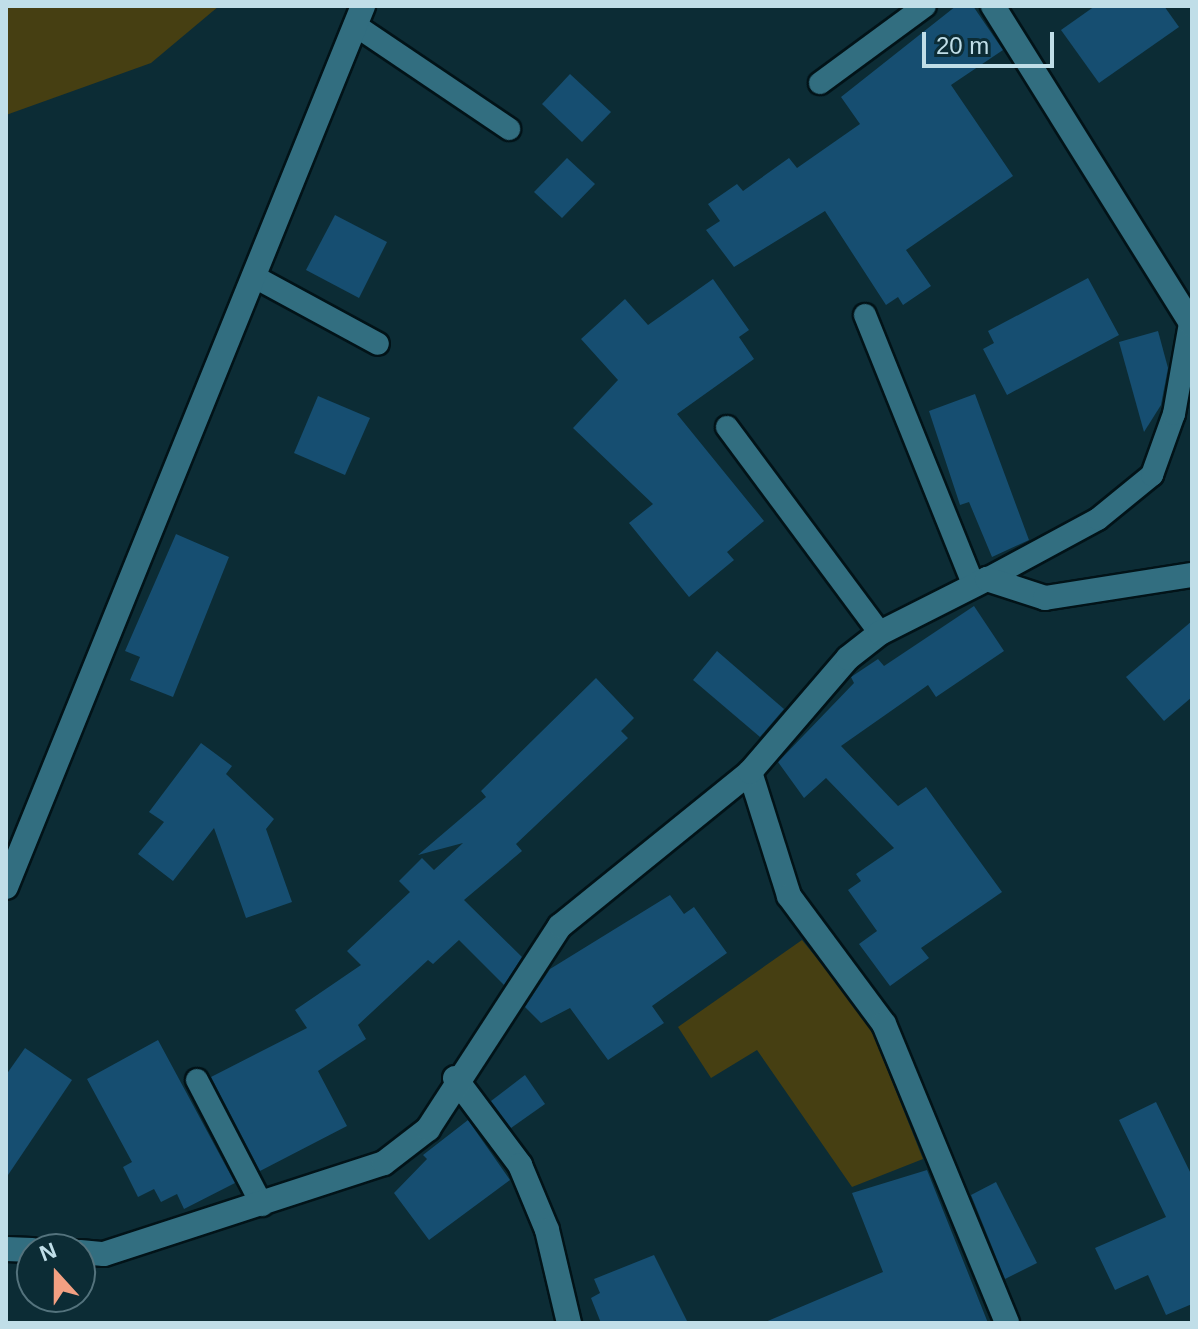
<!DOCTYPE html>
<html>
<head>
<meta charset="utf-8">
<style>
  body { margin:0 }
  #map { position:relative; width:1198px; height:1329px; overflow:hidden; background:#0c2c35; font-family:Helvetica,sans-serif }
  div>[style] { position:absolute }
  .green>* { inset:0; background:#463f12 }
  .building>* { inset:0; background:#164e71 }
  .roads { filter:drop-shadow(2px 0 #021318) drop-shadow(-2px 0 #021318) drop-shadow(0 2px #021318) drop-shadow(0 -2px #021318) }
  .lane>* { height:22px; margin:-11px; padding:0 11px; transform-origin:11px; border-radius:11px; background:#326e80 }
  .street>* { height:24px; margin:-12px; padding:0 12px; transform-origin:12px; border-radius:12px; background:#326e80 }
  span { translate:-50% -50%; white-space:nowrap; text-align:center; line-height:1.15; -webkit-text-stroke:6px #0c2c35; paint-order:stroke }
  .frame { position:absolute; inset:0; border:8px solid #c0dee8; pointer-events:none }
  .north { position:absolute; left:16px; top:1233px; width:80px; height:80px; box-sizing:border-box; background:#0c2c35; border:2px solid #54737d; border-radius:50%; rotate:339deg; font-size:22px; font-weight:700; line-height:32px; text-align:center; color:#c0dee8 }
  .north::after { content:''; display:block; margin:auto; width:28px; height:36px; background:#f3a082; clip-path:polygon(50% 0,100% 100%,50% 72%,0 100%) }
  .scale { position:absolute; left:922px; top:32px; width:132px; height:36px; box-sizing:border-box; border:4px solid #c0dee8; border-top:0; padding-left:10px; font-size:24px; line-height:28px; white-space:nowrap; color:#c0dee8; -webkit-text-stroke:6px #0c2c35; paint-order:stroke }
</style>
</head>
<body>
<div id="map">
  <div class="green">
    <i style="clip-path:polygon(6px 6px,219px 6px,151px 63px,6px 115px)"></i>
    <i style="clip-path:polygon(802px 940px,868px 1021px,923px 1159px,852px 1187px,757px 1050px,711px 1078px,678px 1027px)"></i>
  </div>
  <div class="building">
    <i style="clip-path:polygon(956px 6px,973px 6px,1003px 50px,951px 85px,1013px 176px,906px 250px,931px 286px,903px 305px,898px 297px,886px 305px,825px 211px,734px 267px,706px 230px,720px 221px,708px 204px,737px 184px,743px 191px,789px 158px,797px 168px,860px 124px,841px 97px)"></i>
    <i style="clip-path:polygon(1095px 6px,1164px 6px,1179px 27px,1099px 83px,1061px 30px)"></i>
    <i style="clip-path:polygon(570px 74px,611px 112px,582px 142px,542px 104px)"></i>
    <i style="clip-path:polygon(567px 158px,595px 184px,562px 218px,534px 192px)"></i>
    <i style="clip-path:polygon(335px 215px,387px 242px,359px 298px,306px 270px)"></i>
    <i style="clip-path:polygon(1088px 278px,1119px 335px,1007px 395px,983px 349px,994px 343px,988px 331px)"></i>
    <i style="clip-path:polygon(713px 279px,749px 330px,739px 337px,754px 359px,677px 414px,764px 521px,727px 552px,734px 560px,689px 597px,629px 523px,653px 504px,573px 428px,618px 380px,581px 339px,625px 299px,648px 325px)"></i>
    <i style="clip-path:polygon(1158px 331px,1168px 368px,1161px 405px,1144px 432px,1119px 342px)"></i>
    <i style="clip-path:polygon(975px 394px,1029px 540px,992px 557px,969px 502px,960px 505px,929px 411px)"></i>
    <i style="clip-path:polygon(318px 396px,370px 418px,345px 475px,294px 453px)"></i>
    <i style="clip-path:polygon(176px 534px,229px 557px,173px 697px,130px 680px,140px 657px,125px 651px)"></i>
    <i style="clip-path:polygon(974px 606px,1004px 651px,936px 697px,928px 685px,841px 746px,898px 806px,926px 787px,1002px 892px,921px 948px,929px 958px,890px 986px,859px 944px,877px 931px,848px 890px,861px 881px,856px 874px,894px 848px,826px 778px,804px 798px,778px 762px,854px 683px,851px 677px,878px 659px,884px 666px)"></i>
    <i style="clip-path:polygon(1192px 621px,1192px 697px,1164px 721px,1126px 677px)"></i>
    <i style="clip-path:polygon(717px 651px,784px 709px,760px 737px,693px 680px)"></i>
    <i style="clip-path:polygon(596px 678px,634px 718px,621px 731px,628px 738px,516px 844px,522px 851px,464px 900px,522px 957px,504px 985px,459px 940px,433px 964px,428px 960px,358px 1025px,366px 1039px,318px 1071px,347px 1126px,260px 1171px,211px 1077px,307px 1028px,295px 1010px,361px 965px,347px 951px,410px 892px,399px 881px,422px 858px,434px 870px,463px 843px,418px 855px,486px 797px,481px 791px)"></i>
    <i style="clip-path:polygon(201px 743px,232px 766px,226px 774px,274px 819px,266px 829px,292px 902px,246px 918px,214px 828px,173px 881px,138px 854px,164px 822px,149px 812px)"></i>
    <i style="clip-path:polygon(670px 895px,684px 914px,694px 907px,727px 953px,652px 1006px,664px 1023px,608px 1060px,570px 1008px,541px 1023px,525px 1007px,550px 969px)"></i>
    <i style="clip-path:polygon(158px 1040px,235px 1183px,184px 1209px,177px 1194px,161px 1202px,154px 1189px,138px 1197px,123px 1167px,132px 1162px,87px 1079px)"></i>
    <i style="clip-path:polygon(25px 1048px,72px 1080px,6px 1178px,6px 1075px)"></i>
    <i style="clip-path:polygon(525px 1075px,545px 1104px,511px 1128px,491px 1101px)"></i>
    <i style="clip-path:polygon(1156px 1102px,1192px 1176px,1192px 1304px,1166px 1315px,1148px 1275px,1115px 1290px,1095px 1248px,1166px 1217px,1119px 1120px)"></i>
    <i style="clip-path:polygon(468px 1120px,510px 1180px,429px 1240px,394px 1193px,427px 1159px,423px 1155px)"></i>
    <i style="clip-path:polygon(927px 1170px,988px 1323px,763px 1323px,883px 1272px,852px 1193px)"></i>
    <i style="clip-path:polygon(996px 1182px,1037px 1263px,1005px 1279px,971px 1195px)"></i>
    <i style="clip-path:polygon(654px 1255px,688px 1323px,601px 1323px,591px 1298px,600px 1293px,594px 1279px)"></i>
  </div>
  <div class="roads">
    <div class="lane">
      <i style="left:355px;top:25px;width:186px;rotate:34deg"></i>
      <i style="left:820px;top:83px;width:130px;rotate:-36.3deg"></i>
      <i style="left:253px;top:276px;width:142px;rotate:28.5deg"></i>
      <i style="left:865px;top:315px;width:292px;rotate:68.1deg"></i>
      <i style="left:727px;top:427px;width:257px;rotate:53.4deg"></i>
      <i style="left:987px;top:579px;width:126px;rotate:-28.4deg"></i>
      <i style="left:1098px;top:519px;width:70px;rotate:-39.2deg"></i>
      <i style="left:1152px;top:475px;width:65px;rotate:-70.2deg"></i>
      <i style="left:1174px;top:414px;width:92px;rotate:-80deg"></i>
      <i style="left:197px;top:1080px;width:141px;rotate:62.5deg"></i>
    </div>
    <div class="street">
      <i style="left:993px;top:6px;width:376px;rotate:58deg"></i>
      <i style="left:750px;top:772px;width:130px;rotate:72.5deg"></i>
      <i style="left:789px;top:896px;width:159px;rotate:53.4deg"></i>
      <i style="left:884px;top:1024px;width:323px;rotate:67.6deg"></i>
      <i style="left:6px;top:887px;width:951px;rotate:-67.94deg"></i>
      <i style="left:455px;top:1078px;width:109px;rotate:53.2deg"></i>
      <i style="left:520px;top:1165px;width:70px;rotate:67.4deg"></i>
      <i style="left:547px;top:1230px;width:96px;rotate:76.7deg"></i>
      <i style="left:6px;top:1249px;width:26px;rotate:2deg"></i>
      <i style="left:80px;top:1252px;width:24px;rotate:5deg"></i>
      <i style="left:104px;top:1254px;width:294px;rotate:-18deg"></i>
      <i style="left:384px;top:1163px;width:56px;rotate:-37.7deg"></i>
      <i style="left:428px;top:1129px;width:242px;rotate:-57deg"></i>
      <i style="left:560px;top:926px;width:245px;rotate:-39deg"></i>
      <i style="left:750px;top:772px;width:150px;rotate:-49.3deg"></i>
      <i style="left:848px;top:658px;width:41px;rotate:-38deg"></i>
      <i style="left:880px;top:633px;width:120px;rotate:-26.8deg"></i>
      <i style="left:987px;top:579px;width:61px;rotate:18.1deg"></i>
      <i style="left:1045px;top:598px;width:149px;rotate:-8.9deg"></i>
    </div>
  </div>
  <div class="frame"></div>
  <div class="north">N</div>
  <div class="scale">20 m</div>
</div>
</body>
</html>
